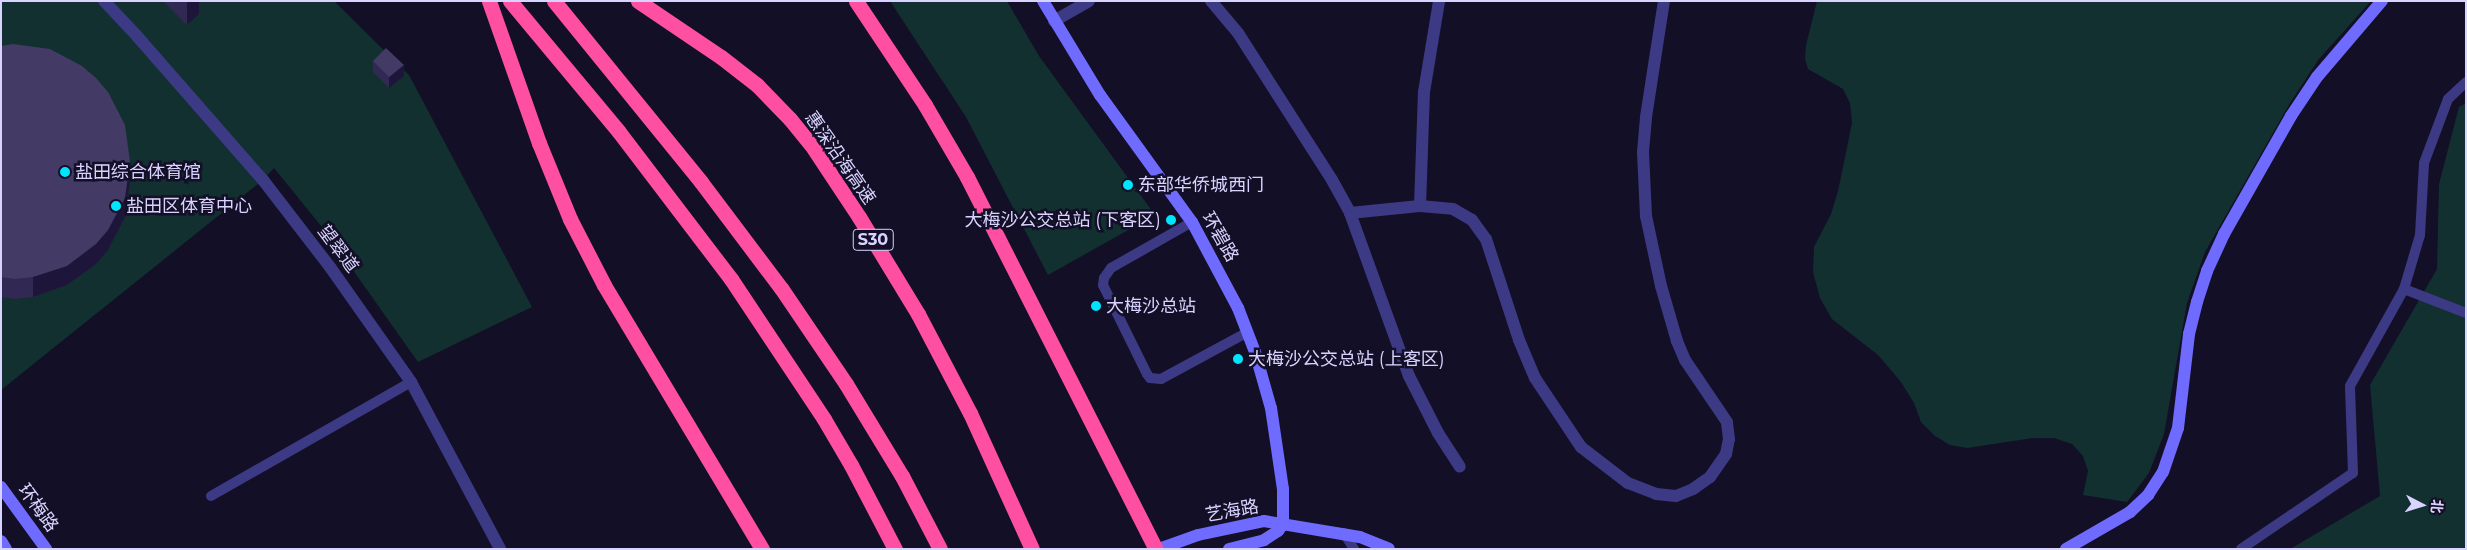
<!DOCTYPE html>
<html>
<head>
<meta charset="utf-8">
<style>
  body { margin:0 }
  #map { position:relative; width:2467px; height:550px; overflow:hidden; background:#130f26; font-family:Montserrat,"Noto Sans SC",sans-serif }
  div>[style] { position:absolute }
  .green>* { inset:0; background:#12302f }
  .lane>* { height:10px; margin:-5px; padding:0 5px; transform-origin:5px; border-radius:5px; background:#3d3a85 }
  .street>* { height:12px; margin:-6px; padding:0 6px; transform-origin:6px; border-radius:6px; background:#3d3a85 }
  .secondary>* { height:12px; margin:-6px; padding:0 6px; transform-origin:6px; border-radius:6px; background:#6f6bff }
  .highway>* { height:15px; margin:-7.5px; padding:0 7.5px; transform-origin:7.5px; border-radius:7.5px; background:#ff4fa3 }
  .wall>* { inset:0; background:#312854 }
  .shaded-wall>* { inset:0; background:#1d163a }
  .building>* { inset:0; background:#433a66 }
  .dots>* { width:14px; height:14px; translate:-50% -50%; box-sizing:border-box; border:2px solid #130f26; border-radius:50% }
  span { translate:-50% -50%; white-space:nowrap; text-align:center; line-height:1.15; -webkit-text-stroke:5px #130f26; paint-order:stroke }
  .shield-label span { padding:1px 4px; background:#130f26; border:1px solid; border-radius:4px; -webkit-text-stroke-width:0 }
  .shield-label { font-size:16px; color:#d9d4ff; font-weight:700 }
  .street-label { font-size:18px; color:#d9d4ff }
  .poi-label { font-size:18px; color:#d9d4ff }
  .left { translate:0 -50%; text-align:left }
  .right { translate:-100% -50%; text-align:right }
  .frame { position:absolute; inset:0; border:2px solid #d9d4ff; pointer-events:none }
  .north { position:absolute; left:2397px; top:480px; width:50px; height:50px; -webkit-text-stroke:4px #130f26; paint-order:stroke; rotate:95deg; font-size:14px; font-weight:700; line-height:20px; text-align:center; color:#d9d4ff }
  .north::after { content:''; display:block; margin:auto; width:18px; height:22px; background:#d9d4ff; clip-path:polygon(50% 0,100% 100%,50% 72%,0 100%) }
</style>
</head>
<body>
<div id="map">
  <div class="green">
    <i style="clip-path:polygon(1px 1px,334px 1px,409px 75px,532px 307px,418px 362px,326px 232px,274px 168px,263px 180px,1px 390px)"></i>
    <i style="clip-path:polygon(890px 1px,1007px 1px,1039px 56px,1155px 215px,1048px 275px,966px 117px)"></i>
    <i style="clip-path:polygon(1817px 1px,2371px 1px,2319px 59px,2290px 103px,2205px 252px,2187px 303px,2164px 434px,2149px 473px,2127px 502px,2083px 495px,2088px 471px,2083px 456px,2072px 444px,2054px 438px,2033px 438px,1967px 448px,1950px 445px,1935px 436px,1921px 422px,1914px 403px,1901px 382px,1878px 355px,1832px 319px,1820px 298px,1813px 272px,1814px 247px,1831px 214px,1838px 191px,1852px 123px,1850px 103px,1843px 89px,1808px 69px,1805px 59px,1806px 45px)"></i>
    <i style="clip-path:polygon(2466px 103px,2466px 549px,2290px 549px,2380px 496px,2370px 385px,2437px 269px,2439px 184px,2459px 107px)"></i>
  </div>
  <div class="lane">
    <i style="left:1192px;top:222px;width:93px;rotate:150.4deg"></i>
    <i style="left:1111px;top:268px;width:12px;rotate:125deg"></i>
    <i style="left:1104px;top:278px;width:7px;rotate:98deg"></i>
    <i style="left:1103px;top:285px;width:99px;rotate:63.7deg"></i>
    <i style="left:1147px;top:374px;width:5px;rotate:53deg"></i>
    <i style="left:1150px;top:378px;width:11px;rotate:5deg"></i>
    <i style="left:1161px;top:379px;width:99px;rotate:-28.4deg"></i>
    <i style="left:2404px;top:289px;width:66px;rotate:21.2deg"></i>
    <i style="left:211px;top:496px;width:230px;rotate:-29.7deg"></i>
    <i style="left:1344px;top:533px;width:19px;rotate:58deg"></i>
    <i style="left:2241px;top:549px;width:135px;rotate:-34.2deg"></i>
    <i style="left:2353px;top:473px;width:87px;rotate:-92deg"></i>
    <i style="left:2350px;top:386px;width:111px;rotate:-60.9deg"></i>
    <i style="left:2404px;top:289px;width:56px;rotate:-73.5deg"></i>
    <i style="left:2420px;top:235px;width:72px;rotate:-86.8deg"></i>
    <i style="left:2424px;top:163px;width:68px;rotate:-69.4deg"></i>
    <i style="left:2448px;top:99px;width:25px;rotate:-43deg"></i>
  </div>
  <div class="street">
    <i style="left:104px;top:1px;width:47px;rotate:46.7deg"></i>
    <i style="left:136px;top:35px;width:193px;rotate:48.8deg"></i>
    <i style="left:263px;top:180px;width:110px;rotate:52.4deg"></i>
    <i style="left:330px;top:267px;width:141px;rotate:54.8deg"></i>
    <i style="left:411px;top:382px;width:189px;rotate:61.9deg"></i>
    <i style="left:1211px;top:1px;width:42px;rotate:49.8deg"></i>
    <i style="left:1238px;top:33px;width:174px;rotate:57.4deg"></i>
    <i style="left:1332px;top:180px;width:38px;rotate:61deg"></i>
    <i style="left:1350px;top:213px;width:173px;rotate:70.1deg"></i>
    <i style="left:1409px;top:376px;width:64px;rotate:63deg"></i>
    <i style="left:1438px;top:433px;width:40px;rotate:57.1deg"></i>
    <i style="left:1054px;top:21px;width:40px;rotate:-29.7deg"></i>
    <i style="left:1420px;top:206px;width:114px;rotate:-88deg"></i>
    <i style="left:1424px;top:92px;width:92px;rotate:-80.6deg"></i>
    <i style="left:1350px;top:213px;width:70px;rotate:-5.7deg"></i>
    <i style="left:1420px;top:206px;width:33px;rotate:5deg"></i>
    <i style="left:1453px;top:209px;width:22px;rotate:30deg"></i>
    <i style="left:1472px;top:220px;width:24px;rotate:54deg"></i>
    <i style="left:1486px;top:239px;width:106px;rotate:71.9deg"></i>
    <i style="left:1519px;top:340px;width:41px;rotate:67.2deg"></i>
    <i style="left:1535px;top:378px;width:83px;rotate:56.3deg"></i>
    <i style="left:1581px;top:447px;width:59px;rotate:37.5deg"></i>
    <i style="left:1628px;top:483px;width:30px;rotate:21deg"></i>
    <i style="left:1656px;top:494px;width:20px;rotate:6deg"></i>
    <i style="left:1676px;top:496px;width:18px;rotate:-22deg"></i>
    <i style="left:1693px;top:489px;width:21px;rotate:-35deg"></i>
    <i style="left:1710px;top:477px;width:28px;rotate:-55deg"></i>
    <i style="left:1726px;top:454px;width:15px;rotate:-79deg"></i>
    <i style="left:1729px;top:439px;width:17px;rotate:-97deg"></i>
    <i style="left:1727px;top:422px;width:75px;rotate:-124.1deg"></i>
    <i style="left:1685px;top:360px;width:21px;rotate:-113deg"></i>
    <i style="left:1677px;top:341px;width:57px;rotate:-106.2deg"></i>
    <i style="left:1661px;top:286px;width:72px;rotate:-102.1deg"></i>
    <i style="left:1646px;top:216px;width:64px;rotate:-92.7deg"></i>
    <i style="left:1643px;top:152px;width:35px;rotate:-85deg"></i>
    <i style="left:1646px;top:117px;width:117px;rotate:-81.2deg"></i>
  </div>
  <div class="secondary">
    <i style="left:1043px;top:1px;width:110px;rotate:58.8deg"></i>
    <i style="left:1100px;top:95px;width:157px;rotate:54.1deg"></i>
    <i style="left:1192px;top:222px;width:98px;rotate:61.9deg"></i>
    <i style="left:1238px;top:308px;width:47px;rotate:68.9deg"></i>
    <i style="left:1255px;top:352px;width:58px;rotate:74.1deg"></i>
    <i style="left:1271px;top:408px;width:82px;rotate:81.6deg"></i>
    <i style="left:1283px;top:489px;width:35px;rotate:90deg"></i>
    <i style="left:1px;top:487px;width:77px;rotate:54deg"></i>
    <i style="left:1px;top:541px;width:9px;rotate:58deg"></i>
    <i style="left:1159px;top:549px;width:41px;rotate:-19.7deg"></i>
    <i style="left:1198px;top:535px;width:67px;rotate:-12deg"></i>
    <i style="left:1264px;top:521px;width:97px;rotate:9.5deg"></i>
    <i style="left:1360px;top:537px;width:31px;rotate:22deg"></i>
    <i style="left:1229px;top:549px;width:36px;rotate:-14deg"></i>
    <i style="left:1264px;top:540px;width:17px;rotate:-33deg"></i>
    <i style="left:1278px;top:531px;width:9px;rotate:-54deg"></i>
    <i style="left:2066px;top:549px;width:74px;rotate:-30deg"></i>
    <i style="left:2130px;top:512px;width:25px;rotate:-43deg"></i>
    <i style="left:2148px;top:495px;width:27px;rotate:-57deg"></i>
    <i style="left:2163px;top:472px;width:46px;rotate:-71.2deg"></i>
    <i style="left:2178px;top:428px;width:95px;rotate:-83.3deg"></i>
    <i style="left:2189px;top:334px;width:33px;rotate:-76deg"></i>
    <i style="left:2197px;top:302px;width:33px;rotate:-72deg"></i>
    <i style="left:2207px;top:271px;width:41px;rotate:-65.3deg"></i>
    <i style="left:2224px;top:234px;width:136px;rotate:-60.4deg"></i>
    <i style="left:2291px;top:116px;width:47px;rotate:-56.3deg"></i>
    <i style="left:2317px;top:77px;width:100px;rotate:-49.5deg"></i>
  </div>
  <div class="highway">
    <i style="left:489px;top:1px;width:151px;rotate:70.6deg"></i>
    <i style="left:539px;top:143px;width:82px;rotate:67.8deg"></i>
    <i style="left:570px;top:219px;width:74px;rotate:62.7deg"></i>
    <i style="left:604px;top:285px;width:308px;rotate:59.1deg"></i>
    <i style="left:510px;top:1px;width:170px;rotate:50.2deg"></i>
    <i style="left:619px;top:132px;width:185px;rotate:52.7deg"></i>
    <i style="left:731px;top:279px;width:168px;rotate:56.4deg"></i>
    <i style="left:824px;top:419px;width:53px;rotate:59.6deg"></i>
    <i style="left:851px;top:465px;width:95px;rotate:62.4deg"></i>
    <i style="left:554px;top:1px;width:233px;rotate:50.9deg"></i>
    <i style="left:701px;top:182px;width:133px;rotate:53deg"></i>
    <i style="left:781px;top:288px;width:116px;rotate:55.9deg"></i>
    <i style="left:846px;top:384px;width:108px;rotate:58.7deg"></i>
    <i style="left:902px;top:476px;width:82px;rotate:62.5deg"></i>
    <i style="left:638px;top:1px;width:100px;rotate:34deg"></i>
    <i style="left:721px;top:57px;width:46px;rotate:37.9deg"></i>
    <i style="left:757px;top:85px;width:47px;rotate:45.9deg"></i>
    <i style="left:790px;top:119px;width:38px;rotate:51deg"></i>
    <i style="left:814px;top:149px;width:82px;rotate:56.5deg"></i>
    <i style="left:859px;top:217px;width:114px;rotate:58.7deg"></i>
    <i style="left:918px;top:314px;width:112px;rotate:62.3deg"></i>
    <i style="left:970px;top:413px;width:149px;rotate:65.5deg"></i>
    <i style="left:856px;top:1px;width:125px;rotate:56.4deg"></i>
    <i style="left:925px;top:105px;width:83px;rotate:59.7deg"></i>
    <i style="left:967px;top:177px;width:417px;rotate:63.1deg"></i>
  </div>
  <div class="wall">
    <i style="clip-path:polygon(163px 1px,199px 1px,199px 14px,187px 25px)"></i>
    <i style="clip-path:polygon(1px 46px,130px 181px,125px 217px,108px 250px,96px 264px,67px 285px,33px 297px,15px 299px,1px 297px)"></i>
    <i style="clip-path:polygon(373px 61px,404px 76px,389px 88px,373px 72px)"></i>
  </div>
  <div class="shaded-wall">
    <i style="clip-path:polygon(187px 1px,199px 1px,199px 14px,187px 25px)"></i>
    <i style="clip-path:polygon(404px 65px,404px 76px,389px 88px,389px 77px)"></i>
    <i style="clip-path:polygon(130px 162px,130px 181px,125px 217px,108px 250px,96px 264px,67px 285px,33px 297px,33px 277px)"></i>
  </div>
  <div class="building">
    <i style="clip-path:polygon(13px 44px,50px 49px,82px 66px,96px 78px,108px 92px,125px 125px,130px 162px,125px 198px,108px 230px,96px 244px,67px 266px,33px 277px,15px 279px,1px 277px,1px 46px)"></i>
    <i style="clip-path:polygon(386px 48px,404px 65px,389px 77px,373px 61px)"></i>
  </div>
  <div class="dots">
    <i style="left:65px;top:172px;background:#00e5ff"></i>
    <i style="left:1128px;top:185px;background:#00e5ff"></i>
    <i style="left:116px;top:206px;background:#00e5ff"></i>
    <i style="left:1171px;top:220px;background:#00e5ff"></i>
    <i style="left:1096px;top:306px;background:#00e5ff"></i>
    <i style="left:1238px;top:359px;background:#00e5ff"></i>
  </div>
  <div class="shield-label">
    <span style="left:873px;top:240px">S30</span>
  </div>
  <div class="street-label">
    <span style="left:840px;top:158px;rotate:55deg">惠深沿海高速</span>
    <span style="left:1220px;top:237px;rotate:60deg">环碧路</span>
    <span style="left:338px;top:249px;rotate:53deg">望翠道</span>
    <span style="left:38px;top:508px;rotate:54deg">环梅路</span>
    <span style="left:1232px;top:511px;rotate:-10deg">艺海路</span>
  </div>
  <div class="poi-label">
    <span class="left" style="left:75px;top:172px">盐田综合体育馆</span>
    <span class="left" style="left:1138px;top:185px">东部华侨城西门</span>
    <span class="left" style="left:126px;top:206px">盐田区体育中心</span>
    <span class="right" style="left:1161px;top:220px">大梅沙公交总站 (下客区)</span>
    <span class="left" style="left:1106px;top:306px">大梅沙总站</span>
    <span class="left" style="left:1248px;top:359px">大梅沙公交总站 (上客区)</span>
  </div>
  <div class="frame"></div>
  <div class="north">北</div>
</div>
</body>
</html>
